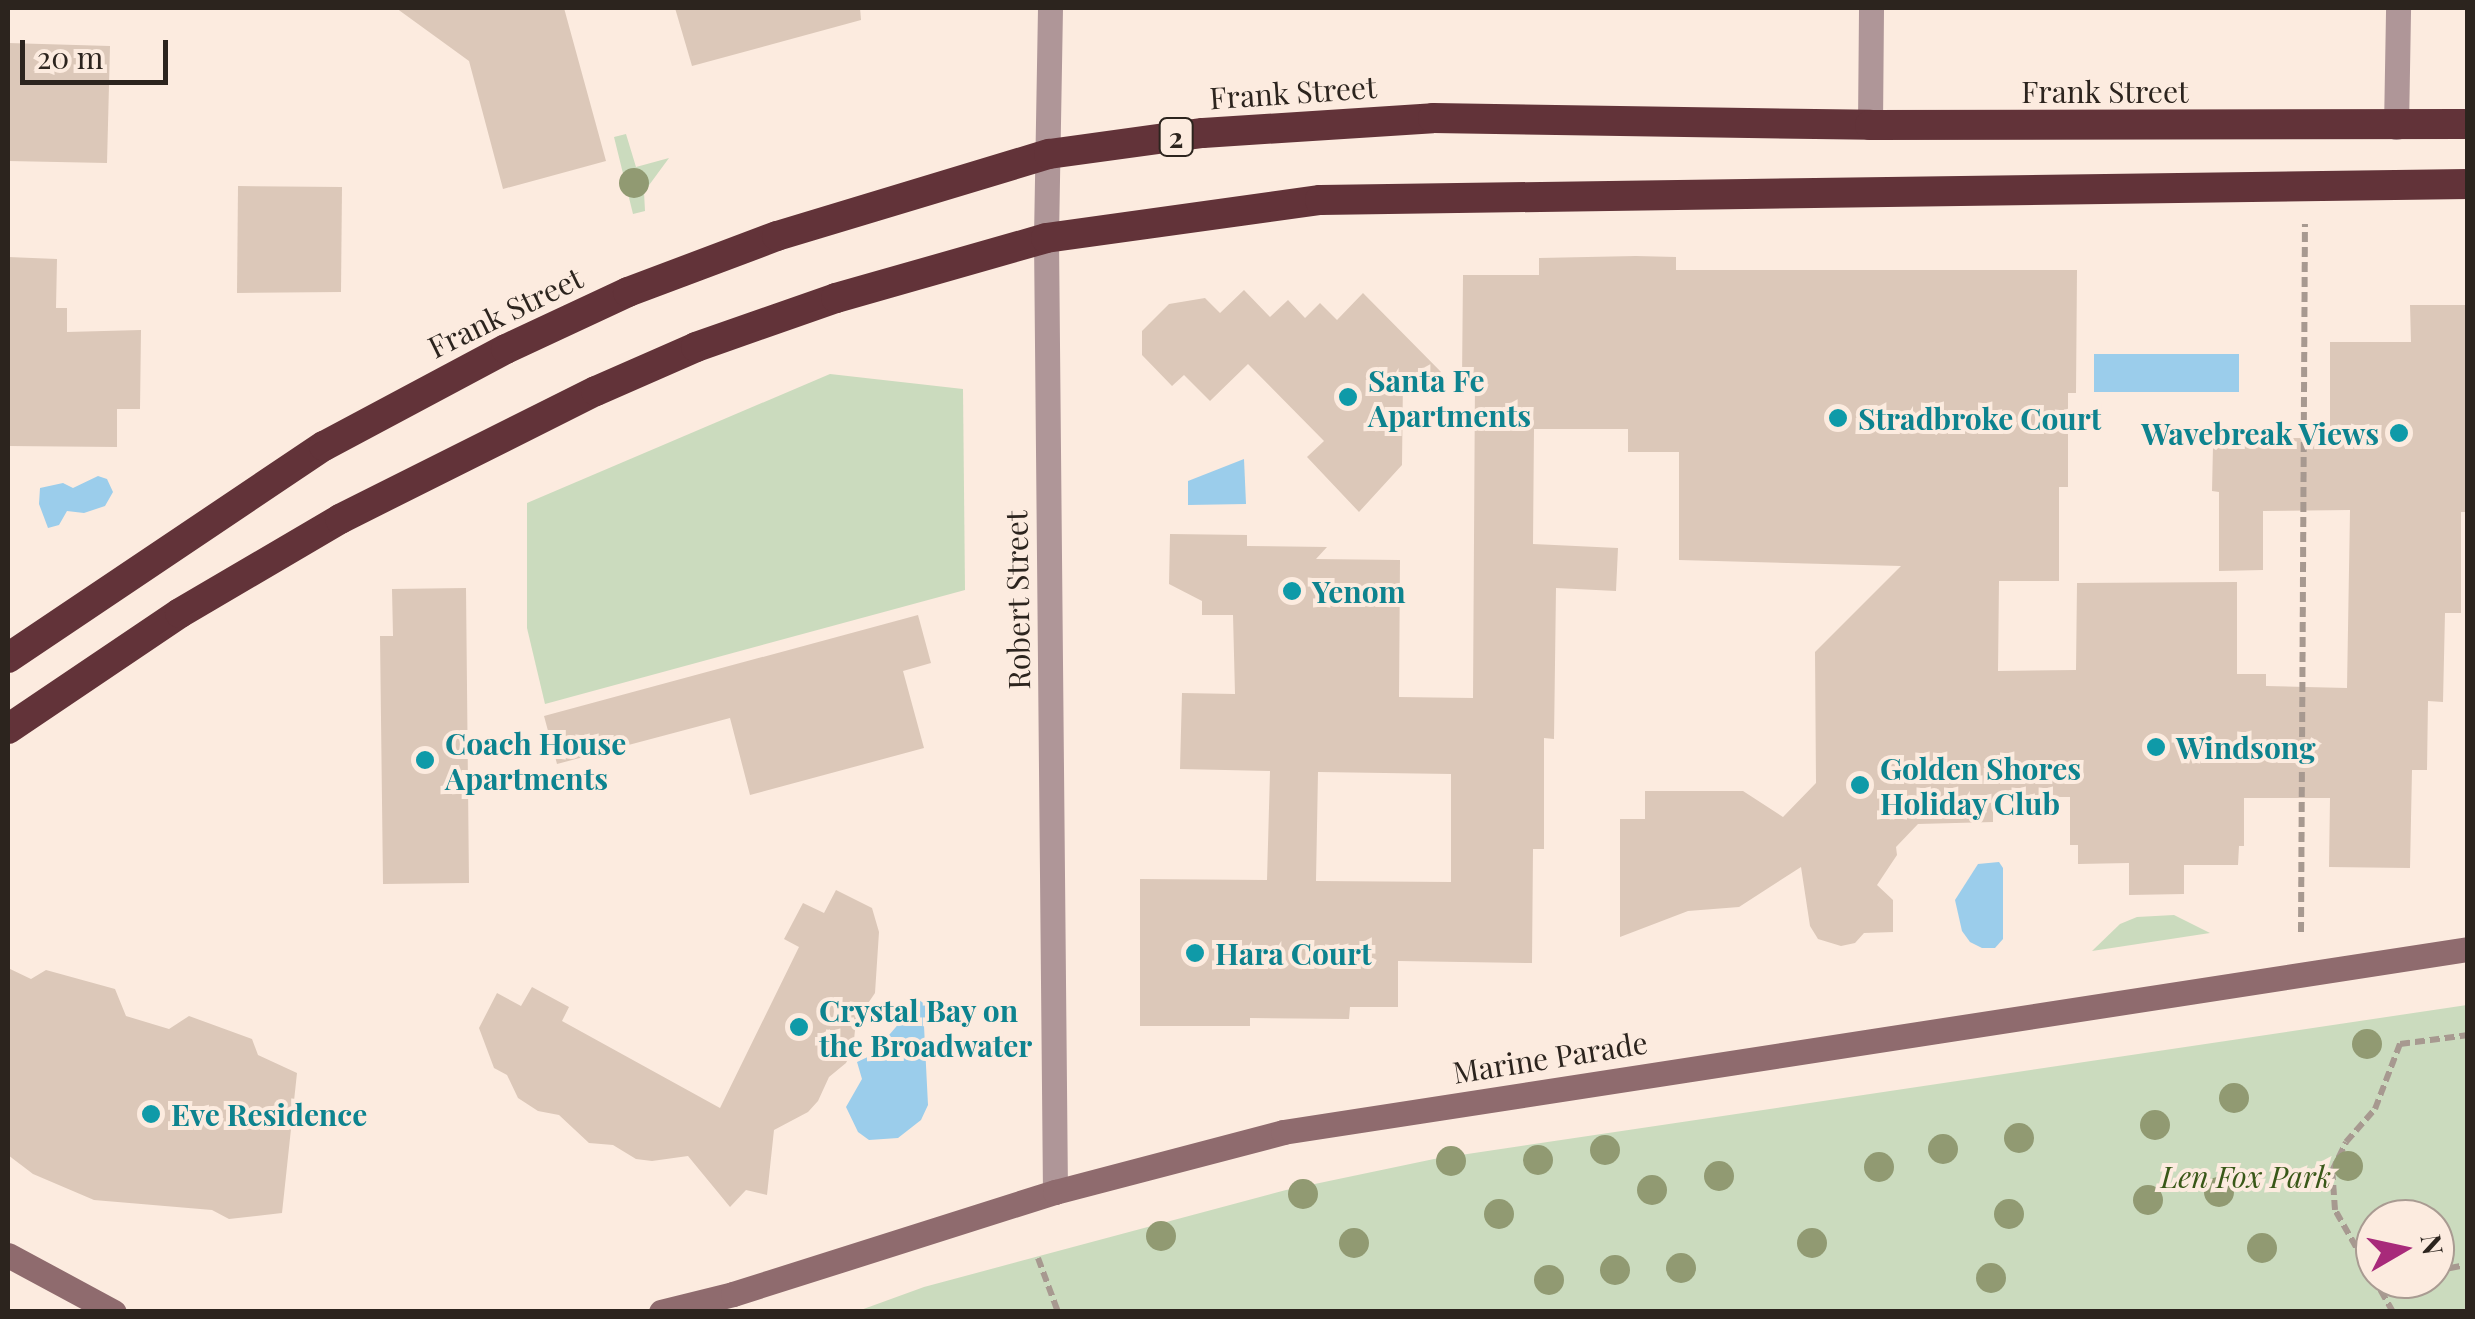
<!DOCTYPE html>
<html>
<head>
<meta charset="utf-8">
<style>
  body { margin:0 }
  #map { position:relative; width:2475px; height:1319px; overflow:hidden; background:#fcebdf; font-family:"Playfair Display",serif }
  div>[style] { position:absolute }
  .green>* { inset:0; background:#cbdbbe }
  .water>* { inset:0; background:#9bcdeb }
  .building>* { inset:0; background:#dcc8b9 }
  .path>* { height:6px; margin-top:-3px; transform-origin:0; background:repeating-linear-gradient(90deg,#a79990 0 10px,transparent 0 15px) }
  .street>* { height:25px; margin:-12.5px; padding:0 12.5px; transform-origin:12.5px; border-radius:12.5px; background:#af9698 }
  .secondary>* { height:25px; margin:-12.5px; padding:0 12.5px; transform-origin:12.5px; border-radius:12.5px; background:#8f6b6e }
  .highway>* { height:30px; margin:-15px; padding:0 15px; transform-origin:15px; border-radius:15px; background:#623339 }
  .trees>* { width:30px; height:30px; margin:-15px; border-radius:50%; background:#919a72 }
  .dots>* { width:28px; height:28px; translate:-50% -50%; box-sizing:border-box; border:5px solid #fcebdf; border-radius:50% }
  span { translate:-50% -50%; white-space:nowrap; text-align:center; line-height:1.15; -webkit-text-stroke:8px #fcebdf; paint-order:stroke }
  .shield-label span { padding:2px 8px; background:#fcebdf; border:2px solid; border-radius:8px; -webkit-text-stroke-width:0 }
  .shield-label { font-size:28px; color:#2c241e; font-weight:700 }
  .street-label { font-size:30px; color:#2c241e }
  .culture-label { font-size:30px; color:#0d838f; font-weight:700 }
  .left { translate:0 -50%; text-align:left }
  .right { translate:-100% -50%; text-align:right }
  .park-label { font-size:30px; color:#395818; font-style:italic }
  .frame { position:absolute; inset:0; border:10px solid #2c241e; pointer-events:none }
  .north { position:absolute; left:2355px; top:1199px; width:100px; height:100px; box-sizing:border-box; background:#fcebdf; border:2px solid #a99b92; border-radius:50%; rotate:81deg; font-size:28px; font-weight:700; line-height:40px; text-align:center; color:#2c241e }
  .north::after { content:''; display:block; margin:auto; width:35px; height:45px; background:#a82a7a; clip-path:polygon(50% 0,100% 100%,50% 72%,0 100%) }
  .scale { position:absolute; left:20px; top:40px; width:148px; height:45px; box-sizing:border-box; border:5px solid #2c241e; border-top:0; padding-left:12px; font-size:30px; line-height:35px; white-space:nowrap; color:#2c241e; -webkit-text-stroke:8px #fcebdf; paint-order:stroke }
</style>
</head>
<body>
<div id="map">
  <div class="green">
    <i style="clip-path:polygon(626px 134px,636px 167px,669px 158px,644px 192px,645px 211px,633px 214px,614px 137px)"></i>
    <i style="clip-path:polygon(830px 374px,963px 389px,965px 590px,545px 704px,527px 628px,527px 503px)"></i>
    <i style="clip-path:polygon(2174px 915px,2210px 933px,2092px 951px,2120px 924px,2137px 917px)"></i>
    <i style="clip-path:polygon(evenodd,2467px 1005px,2467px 1311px,858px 1311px,924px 1287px,1286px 1190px,1434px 1159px,2467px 1005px,2435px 1219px,2435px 1279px,2375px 1279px,2375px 1219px,2435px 1219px)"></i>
  </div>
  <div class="water">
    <i style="clip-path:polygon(2094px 354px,2239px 354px,2239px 392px,2094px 392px)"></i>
    <i style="clip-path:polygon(1244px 459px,1246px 504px,1188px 505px,1188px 481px)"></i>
    <i style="clip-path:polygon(98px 476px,107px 479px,113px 492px,105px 506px,84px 513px,67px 511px,59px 525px,48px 528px,39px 504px,40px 488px,63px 483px,73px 488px)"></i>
    <i style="clip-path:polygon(1999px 862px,2003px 868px,2003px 939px,1995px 948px,1982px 948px,1970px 942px,1962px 931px,1955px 900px,1978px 864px)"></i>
    <i style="clip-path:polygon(919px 1000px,929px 1007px,924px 1026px,928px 1105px,921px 1120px,898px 1138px,869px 1140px,858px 1132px,846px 1107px,862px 1079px,857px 1062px,872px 1055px)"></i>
  </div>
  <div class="building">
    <i style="clip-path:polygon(396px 8px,564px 8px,606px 161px,503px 189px,469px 61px)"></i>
    <i style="clip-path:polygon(675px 8px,860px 8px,861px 20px,692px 66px)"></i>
    <i style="clip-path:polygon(8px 43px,110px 46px,107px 163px,8px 161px)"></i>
    <i style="clip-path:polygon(238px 186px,342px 187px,341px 292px,237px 293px)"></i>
    <i style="clip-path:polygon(evenodd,1636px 256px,1676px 257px,1676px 270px,2077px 270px,2076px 393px,2068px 393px,2068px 487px,2059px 487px,2059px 581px,1999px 581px,1998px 671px,2076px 670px,2077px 583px,2237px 582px,2237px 674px,2266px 674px,2266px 686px,2347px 688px,2350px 510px,2263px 511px,2263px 570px,2219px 571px,2219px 492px,2212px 491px,2213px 446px,2219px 446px,2219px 438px,2330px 438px,2330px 342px,2411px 342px,2410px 305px,2468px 305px,2468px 512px,2461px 512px,2461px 613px,2445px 613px,2443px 702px,2428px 701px,2427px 770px,2412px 770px,2410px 868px,2329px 867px,2330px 798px,2244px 798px,2244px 846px,2239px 846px,2238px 865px,2184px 865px,2184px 894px,2129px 895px,2129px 863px,2078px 864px,2078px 845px,2070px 845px,2070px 797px,1993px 797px,1993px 822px,1918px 824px,1896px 847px,1897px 855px,1877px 885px,1893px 900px,1893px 932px,1864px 933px,1855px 943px,1841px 946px,1818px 939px,1810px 926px,1801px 867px,1739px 907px,1688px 911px,1620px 937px,1620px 819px,1645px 819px,1645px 791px,1743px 791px,1783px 817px,1816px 783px,1815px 652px,1901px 566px,1679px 560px,1679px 452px,1628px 452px,1628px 429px,1534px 429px,1533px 544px,1618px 548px,1616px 591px,1556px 588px,1554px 739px,1544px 738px,1544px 849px,1533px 849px,1532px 963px,1398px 961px,1398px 1007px,1350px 1007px,1349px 1019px,1250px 1018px,1250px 1026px,1140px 1026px,1140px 879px,1267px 880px,1270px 771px,1180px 769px,1182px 693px,1235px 694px,1233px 615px,1202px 615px,1202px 601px,1169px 584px,1170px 534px,1247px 535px,1247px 546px,1327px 547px,1316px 559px,1400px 560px,1399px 697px,1473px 698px,1475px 378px,1462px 378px,1463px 275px,1539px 275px,1539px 258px,1636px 256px,1318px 772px,1451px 774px,1451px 882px,1316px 881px,1318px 772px)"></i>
    <i style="clip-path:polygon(8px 257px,57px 259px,56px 308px,67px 308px,67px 332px,141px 330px,140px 409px,117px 409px,117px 447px,8px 446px)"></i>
    <i style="clip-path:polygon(1244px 290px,1270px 317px,1288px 300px,1305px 318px,1320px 303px,1337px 320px,1363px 293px,1447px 378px,1403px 378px,1402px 465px,1359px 512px,1307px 457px,1324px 441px,1248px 364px,1210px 401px,1184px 375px,1172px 386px,1142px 355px,1142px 331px,1169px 304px,1205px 298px,1220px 313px)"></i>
    <i style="clip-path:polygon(466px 588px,469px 883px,383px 884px,380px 636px,393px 636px,392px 589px)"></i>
    <i style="clip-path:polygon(918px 615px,931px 663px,903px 671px,924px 748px,750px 795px,730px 718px,557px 764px,544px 716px)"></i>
    <i style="clip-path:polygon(836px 890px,872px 908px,879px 932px,875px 993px,856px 1021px,853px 1049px,846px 1063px,829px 1077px,818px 1101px,808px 1112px,774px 1130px,767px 1195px,746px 1190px,730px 1207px,688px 1156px,652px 1161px,636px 1159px,613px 1145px,589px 1143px,559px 1115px,538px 1111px,518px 1098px,507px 1075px,494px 1068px,479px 1028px,497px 993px,521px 1006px,532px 987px,569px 1007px,562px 1021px,720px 1108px,799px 947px,784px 939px,803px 903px,824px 913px)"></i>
    <i style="clip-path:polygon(8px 968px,31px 979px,46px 970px,115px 989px,126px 1016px,169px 1029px,189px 1016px,252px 1039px,258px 1055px,297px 1073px,282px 1213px,229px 1219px,212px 1210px,94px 1200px,33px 1174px,8px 1155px)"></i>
  </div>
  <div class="path">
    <i style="left:2301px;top:932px;width:708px;rotate:-89.68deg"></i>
    <i style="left:1038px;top:1258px;width:58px;rotate:69.7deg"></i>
    <i style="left:2435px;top:1271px;width:26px;rotate:-11deg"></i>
    <i style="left:2382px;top:1291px;width:25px;rotate:-29deg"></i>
    <i style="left:2393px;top:1312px;width:117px;rotate:-119.6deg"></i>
    <i style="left:2335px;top:1210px;width:39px;rotate:-94deg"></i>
    <i style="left:2332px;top:1171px;width:32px;rotate:-64deg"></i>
    <i style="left:2346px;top:1142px;width:44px;rotate:-48.7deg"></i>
    <i style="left:2375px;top:1109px;width:70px;rotate:-69deg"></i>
    <i style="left:2400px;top:1044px;width:69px;rotate:-7.5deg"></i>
  </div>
  <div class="street">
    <i style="left:1050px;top:8px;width:230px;rotate:91deg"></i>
    <i style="left:1046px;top:238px;width:954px;rotate:89.46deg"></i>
    <i style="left:1870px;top:125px;width:117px;rotate:-89.5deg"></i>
    <i style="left:2396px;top:127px;width:119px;rotate:-89deg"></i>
  </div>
  <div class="secondary">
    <i style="left:8px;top:1255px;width:120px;rotate:28.3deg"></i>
    <i style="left:661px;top:1312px;width:74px;rotate:-14deg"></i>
    <i style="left:733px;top:1294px;width:338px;rotate:-17.6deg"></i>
    <i style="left:1055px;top:1192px;width:236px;rotate:-14.7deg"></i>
    <i style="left:1283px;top:1132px;width:1199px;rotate:-8.78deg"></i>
  </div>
  <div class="highway">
    <i style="left:8px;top:658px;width:381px;rotate:-33.9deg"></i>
    <i style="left:324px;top:446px;width:206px;rotate:-28.1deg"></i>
    <i style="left:506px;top:349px;width:135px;rotate:-25deg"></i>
    <i style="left:628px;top:292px;width:159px;rotate:-20.6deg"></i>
    <i style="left:777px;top:236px;width:284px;rotate:-16.8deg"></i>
    <i style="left:1049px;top:154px;width:155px;rotate:-7.8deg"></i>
    <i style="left:1203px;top:133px;width:230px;rotate:-3.7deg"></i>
    <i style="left:1433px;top:118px;width:437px;rotate:0.9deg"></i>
    <i style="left:1870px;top:125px;width:598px;rotate:-0.1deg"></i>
    <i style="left:8px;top:729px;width:207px;rotate:-34deg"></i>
    <i style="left:180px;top:613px;width:186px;rotate:-30.4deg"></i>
    <i style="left:340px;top:519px;width:286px;rotate:-26.6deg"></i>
    <i style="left:596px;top:391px;width:109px;rotate:-23.7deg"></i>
    <i style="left:696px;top:347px;width:148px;rotate:-19.3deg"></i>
    <i style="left:836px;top:298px;width:218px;rotate:-15.9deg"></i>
    <i style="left:1046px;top:238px;width:277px;rotate:-7.9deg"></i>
    <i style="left:1320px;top:200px;width:1148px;rotate:-0.8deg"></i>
  </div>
  <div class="trees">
    <i style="left:634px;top:183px"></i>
    <i style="left:2367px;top:1044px"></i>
    <i style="left:2234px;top:1098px"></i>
    <i style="left:2155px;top:1125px"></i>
    <i style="left:2019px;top:1138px"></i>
    <i style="left:1943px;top:1149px"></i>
    <i style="left:1605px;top:1150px"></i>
    <i style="left:1538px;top:1160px"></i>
    <i style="left:1451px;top:1161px"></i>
    <i style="left:2348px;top:1166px"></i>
    <i style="left:1879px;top:1167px"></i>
    <i style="left:1719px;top:1176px"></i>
    <i style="left:1652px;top:1190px"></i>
    <i style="left:2219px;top:1192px"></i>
    <i style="left:1303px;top:1194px"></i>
    <i style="left:2148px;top:1200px"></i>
    <i style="left:1499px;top:1214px"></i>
    <i style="left:2009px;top:1214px"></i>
    <i style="left:1161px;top:1236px"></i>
    <i style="left:1354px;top:1243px"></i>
    <i style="left:1812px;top:1243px"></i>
    <i style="left:2262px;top:1248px"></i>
    <i style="left:1681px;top:1268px"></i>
    <i style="left:1615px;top:1270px"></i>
    <i style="left:1991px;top:1278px"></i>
    <i style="left:1549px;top:1280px"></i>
  </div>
  <div class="dots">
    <i style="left:1348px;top:397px;background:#0f9aa8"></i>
    <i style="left:1838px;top:418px;background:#0f9aa8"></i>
    <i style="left:2399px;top:433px;background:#0f9aa8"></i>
    <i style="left:1292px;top:591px;background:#0f9aa8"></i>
    <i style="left:2156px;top:747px;background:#0f9aa8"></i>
    <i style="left:425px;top:760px;background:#0f9aa8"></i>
    <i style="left:1860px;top:785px;background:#0f9aa8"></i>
    <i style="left:1195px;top:953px;background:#0f9aa8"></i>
    <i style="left:799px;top:1027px;background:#0f9aa8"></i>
    <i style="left:151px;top:1114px;background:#0f9aa8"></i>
  </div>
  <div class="shield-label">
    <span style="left:1176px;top:137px">2</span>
  </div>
  <div class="street-label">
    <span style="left:2105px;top:91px">Frank Street</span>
    <span style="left:1293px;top:92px;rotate:-4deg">Frank Street</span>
    <span style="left:505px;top:312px;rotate:-26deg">Frank Street</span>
    <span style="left:1017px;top:600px;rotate:-91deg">Robert Street</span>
    <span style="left:1550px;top:1057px;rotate:-9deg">Marine Parade</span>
  </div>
  <div class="culture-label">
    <span class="left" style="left:1368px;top:397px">Santa Fe<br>Apartments</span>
    <span class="left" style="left:1858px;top:418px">Stradbroke Court</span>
    <span class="right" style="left:2379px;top:433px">Wavebreak Views</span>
    <span class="left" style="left:1312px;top:591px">Yenom</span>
    <span class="left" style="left:445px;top:760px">Coach House<br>Apartments</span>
    <span class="left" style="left:2176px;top:747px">Windsong</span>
    <span class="left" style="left:1880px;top:785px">Golden Shores<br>Holiday Club</span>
    <span class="left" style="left:1215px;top:953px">Hara Court</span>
    <span class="left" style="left:819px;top:1027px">Crystal Bay on<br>the Broadwater</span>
    <span class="left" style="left:171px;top:1114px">Eve Residence</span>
  </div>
  <div class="park-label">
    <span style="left:2246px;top:1176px">Len Fox Park</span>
  </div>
  <div class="frame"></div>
  <div class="north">N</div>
  <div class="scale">20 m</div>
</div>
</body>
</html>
